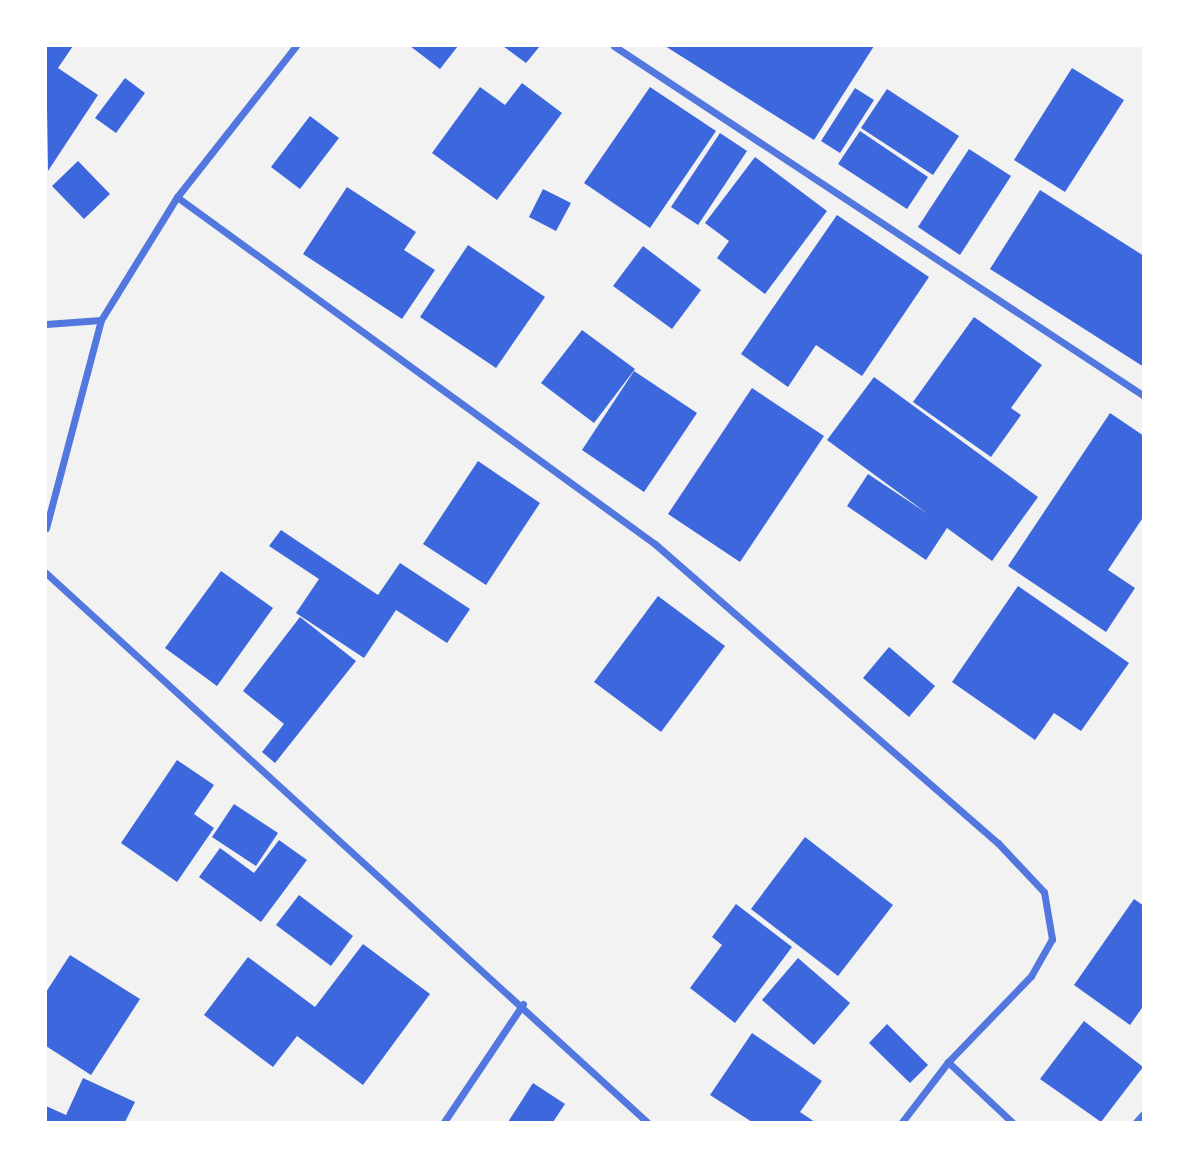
<!DOCTYPE html>
<html>
<head>
<meta charset="utf-8">
<style>
  body { margin:0 }
  #map { position:relative; width:1189px; height:1168px; overflow:hidden; background:#f2f2f2; font-family:Rubik,sans-serif }
  div>[style] { position:absolute }
  .building>* { inset:0; background:#3d67dc }
  .minor>* { height:7px; margin:-3.5px; padding:0 3.5px; transform-origin:3.5px; border-radius:3.5px; background:#5277de }
  span { translate:-50% -50%; white-space:nowrap; text-align:center; line-height:1.15; -webkit-text-stroke:5px #fff; paint-order:stroke }
  .frame { position:absolute; inset:0; border:47px solid #fff; pointer-events:none }
</style>
</head>
<body>
<div id="map">
  <div class="building">
    <i style="clip-path:polygon(46px 46px,73px 46px,58px 68px,98px 95px,48px 171px)"></i>
    <i style="clip-path:polygon(410px 46px,458px 46px,440px 69px)"></i>
    <i style="clip-path:polygon(503px 46px,540px 46px,526px 63px)"></i>
    <i style="clip-path:polygon(665px 46px,874px 46px,814px 140px)"></i>
    <i style="clip-path:polygon(1072px 68px,1124px 100px,1065px 192px,1014px 160px)"></i>
    <i style="clip-path:polygon(125px 78px,145px 93px,116px 133px,95px 118px)"></i>
    <i style="clip-path:polygon(522px 83px,562px 113px,497px 200px,432px 153px,480px 87px,505px 105px)"></i>
    <i style="clip-path:polygon(650px 87px,716px 131px,650px 228px,584px 183px)"></i>
    <i style="clip-path:polygon(855px 88px,874px 100px,840px 153px,821px 141px)"></i>
    <i style="clip-path:polygon(887px 89px,959px 136px,933px 175px,861px 128px)"></i>
    <i style="clip-path:polygon(310px 116px,339px 138px,300px 189px,271px 167px)"></i>
    <i style="clip-path:polygon(860px 131px,928px 177px,907px 209px,838px 164px)"></i>
    <i style="clip-path:polygon(720px 133px,747px 151px,698px 225px,671px 207px)"></i>
    <i style="clip-path:polygon(969px 149px,1011px 176px,960px 255px,918px 227px)"></i>
    <i style="clip-path:polygon(755px 157px,827px 211px,765px 294px,717px 258px,729px 241px,705px 223px)"></i>
    <i style="clip-path:polygon(78px 161px,110px 194px,84px 219px,52px 186px)"></i>
    <i style="clip-path:polygon(347px 187px,416px 232px,404px 250px,435px 270px,402px 319px,303px 254px)"></i>
    <i style="clip-path:polygon(543px 189px,571px 203px,556px 231px,529px 217px)"></i>
    <i style="clip-path:polygon(1040px 190px,1144px 256px,1144px 367px,990px 269px)"></i>
    <i style="clip-path:polygon(837px 215px,929px 277px,862px 376px,816px 345px,788px 387px,741px 354px)"></i>
    <i style="clip-path:polygon(468px 245px,545px 297px,496px 368px,420px 317px)"></i>
    <i style="clip-path:polygon(643px 246px,701px 290px,672px 329px,613px 286px)"></i>
    <i style="clip-path:polygon(974px 317px,1042px 365px,1011px 408px,1021px 415px,991px 457px,913px 402px)"></i>
    <i style="clip-path:polygon(582px 330px,635px 369px,594px 423px,541px 383px)"></i>
    <i style="clip-path:polygon(634px 371px,697px 413px,644px 492px,582px 450px)"></i>
    <i style="clip-path:polygon(874px 377px,1038px 497px,992px 561px,947px 528px,926px 560px,847px 506px,868px 474px,928px 514px,827px 440px)"></i>
    <i style="clip-path:polygon(752px 388px,824px 436px,740px 562px,668px 514px)"></i>
    <i style="clip-path:polygon(1110px 413px,1144px 436px,1144px 516px,1108px 570px,1135px 588px,1106px 632px,1008px 566px)"></i>
    <i style="clip-path:polygon(478px 461px,540px 503px,486px 585px,423px 544px)"></i>
    <i style="clip-path:polygon(281px 530px,378px 595px,400px 563px,470px 609px,447px 643px,396px 610px,364px 658px,296px 613px,319px 579px,269px 546px)"></i>
    <i style="clip-path:polygon(221px 571px,273px 608px,217px 686px,165px 648px)"></i>
    <i style="clip-path:polygon(1018px 586px,1129px 663px,1081px 731px,1054px 713px,1035px 740px,952px 682px)"></i>
    <i style="clip-path:polygon(658px 596px,725px 646px,661px 732px,594px 682px)"></i>
    <i style="clip-path:polygon(300px 617px,356px 661px,275px 763px,262px 752px,284px 724px,243px 691px)"></i>
    <i style="clip-path:polygon(889px 647px,935px 686px,909px 717px,863px 678px)"></i>
    <i style="clip-path:polygon(177px 760px,214px 785px,194px 814px,214px 828px,177px 882px,121px 843px)"></i>
    <i style="clip-path:polygon(234px 804px,278px 833px,256px 866px,212px 837px)"></i>
    <i style="clip-path:polygon(805px 837px,893px 905px,838px 976px,751px 909px)"></i>
    <i style="clip-path:polygon(279px 840px,307px 860px,261px 922px,199px 877px,220px 848px,254px 873px)"></i>
    <i style="clip-path:polygon(299px 895px,353px 936px,331px 966px,276px 925px)"></i>
    <i style="clip-path:polygon(1134px 899px,1144px 906px,1144px 1005px,1130px 1025px,1074px 985px)"></i>
    <i style="clip-path:polygon(736px 904px,792px 947px,735px 1023px,690px 988px,722px 945px,712px 937px)"></i>
    <i style="clip-path:polygon(363px 944px,430px 994px,363px 1085px,297px 1036px,273px 1067px,204px 1015px,248px 957px,315px 1007px)"></i>
    <i style="clip-path:polygon(70px 955px,140px 999px,91px 1075px,46px 1046px,46px 992px)"></i>
    <i style="clip-path:polygon(798px 958px,850px 1003px,814px 1045px,762px 1000px)"></i>
    <i style="clip-path:polygon(1084px 1021px,1143px 1067px,1101px 1122px,1040px 1079px)"></i>
    <i style="clip-path:polygon(887px 1024px,928px 1065px,910px 1083px,869px 1043px)"></i>
    <i style="clip-path:polygon(752px 1033px,822px 1081px,800px 1112px,815px 1122px,752px 1122px,710px 1095px)"></i>
    <i style="clip-path:polygon(83px 1078px,135px 1102px,125px 1122px,46px 1122px,46px 1106px,66px 1115px)"></i>
    <i style="clip-path:polygon(533px 1083px,565px 1104px,553px 1122px,508px 1122px)"></i>
  </div>
  <div class="minor">
    <i style="left:614px;top:46px;width:635px;rotate:33.44deg"></i>
    <i style="left:177px;top:197px;width:591px;rotate:35.98deg"></i>
    <i style="left:655px;top:544px;width:455px;rotate:41.1deg"></i>
    <i style="left:998px;top:843px;width:67px;rotate:46.8deg"></i>
    <i style="left:1044px;top:892px;width:48px;rotate:80.3deg"></i>
    <i style="left:1052px;top:939px;width:43px;rotate:119.6deg"></i>
    <i style="left:1031px;top:976px;width:120px;rotate:134deg"></i>
    <i style="left:948px;top:1062px;width:76px;rotate:127.5deg"></i>
    <i style="left:46px;top:324px;width:55px;rotate:-4.2deg"></i>
    <i style="left:46px;top:528px;width:215px;rotate:-75.2deg"></i>
    <i style="left:101px;top:320px;width:145px;rotate:-58.3deg"></i>
    <i style="left:177px;top:197px;width:192px;rotate:-51.8deg"></i>
    <i style="left:46px;top:573px;width:814px;rotate:42.41deg"></i>
    <i style="left:948px;top:1062px;width:88px;rotate:43.2deg"></i>
    <i style="left:444px;top:1122px;width:142px;rotate:-56.2deg"></i>
    <i style="left:1136px;top:1122px;width:12px;rotate:-48deg"></i>
  </div>
  <div class="frame"></div>
</div>
</body>
</html>
